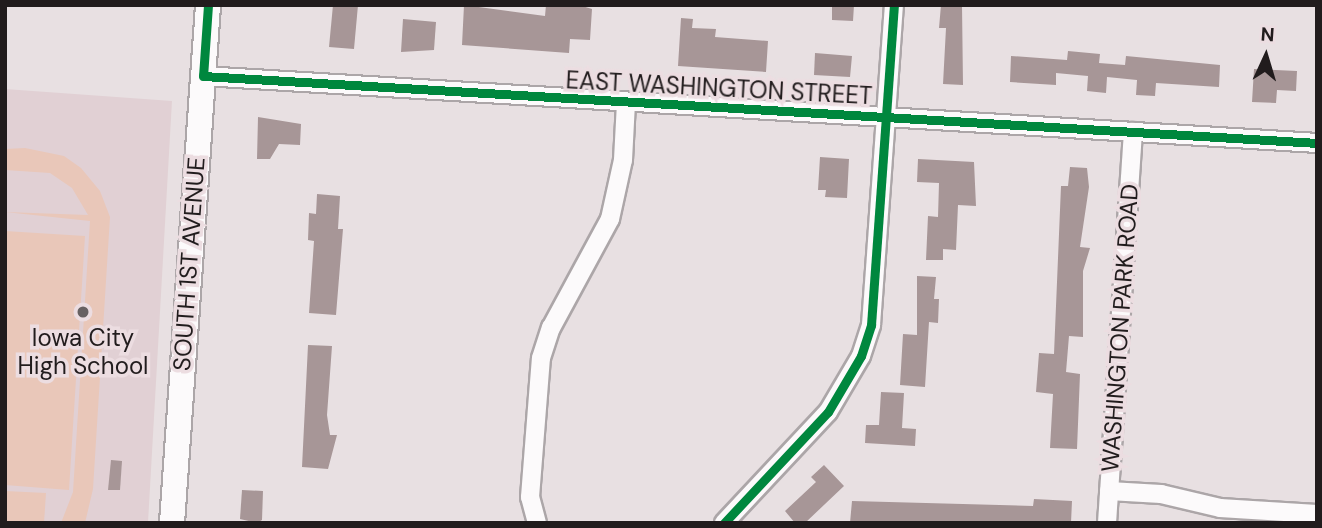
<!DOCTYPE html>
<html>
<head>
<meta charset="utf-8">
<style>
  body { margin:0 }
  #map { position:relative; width:1322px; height:528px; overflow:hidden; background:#e8e0e2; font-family:"DM Sans",sans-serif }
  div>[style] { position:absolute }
  .built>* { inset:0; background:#e1d0d4 }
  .green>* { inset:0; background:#e9c7b9 }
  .building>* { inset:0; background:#a79697 }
  .roads { filter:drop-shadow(2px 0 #aca6a8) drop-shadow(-2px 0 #aca6a8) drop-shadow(0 2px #aca6a8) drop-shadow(0 -2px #aca6a8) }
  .minor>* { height:18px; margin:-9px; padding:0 9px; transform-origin:9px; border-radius:9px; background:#fcfafb }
  .secondary>* { height:24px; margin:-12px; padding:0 12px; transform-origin:12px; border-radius:12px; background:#fcfafb }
  .cycleway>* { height:9px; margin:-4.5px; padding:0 4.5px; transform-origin:4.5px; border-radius:4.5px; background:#00873e }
  .dots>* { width:19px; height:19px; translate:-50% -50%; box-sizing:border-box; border:4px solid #ecdde1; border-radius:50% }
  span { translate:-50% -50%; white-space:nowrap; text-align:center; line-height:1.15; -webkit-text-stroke:7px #ecdde1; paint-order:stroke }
  .street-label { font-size:24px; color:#211c1d }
  .poi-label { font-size:24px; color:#211c1d }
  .frame { position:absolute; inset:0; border:7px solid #211c1d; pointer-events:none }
  .north { position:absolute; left:1231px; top:21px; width:70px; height:70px; -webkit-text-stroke:5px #ecdde1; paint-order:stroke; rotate:4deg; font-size:19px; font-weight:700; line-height:28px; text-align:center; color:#211c1d }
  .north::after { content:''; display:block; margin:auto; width:24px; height:32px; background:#211c1d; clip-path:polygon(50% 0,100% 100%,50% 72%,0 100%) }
</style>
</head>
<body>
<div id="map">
  <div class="built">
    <i style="clip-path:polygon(5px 89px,172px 101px,148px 523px,5px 523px)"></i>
  </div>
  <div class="green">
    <i style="clip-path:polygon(25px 148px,64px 156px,81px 168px,100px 191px,110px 217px,93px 489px,85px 523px,61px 523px,73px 492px,90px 221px,5px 212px,88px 215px,72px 188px,50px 173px,5px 170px,5px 149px)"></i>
    <i style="clip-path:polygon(5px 231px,85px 236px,69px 490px,5px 485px)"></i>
    <i style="clip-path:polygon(5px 491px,46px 493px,44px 523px,5px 523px)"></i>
  </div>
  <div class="building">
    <i style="clip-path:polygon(333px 5px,358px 5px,354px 49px,329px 47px)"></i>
    <i style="clip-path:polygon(464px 5px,545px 16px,546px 5px,579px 5px,592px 9px,590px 40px,570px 39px,569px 53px,462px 45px)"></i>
    <i style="clip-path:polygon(832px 5px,854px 5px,853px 21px,832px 20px)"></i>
    <i style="clip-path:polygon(941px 5px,962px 5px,963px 85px,943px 84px,946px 28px,939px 28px)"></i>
    <i style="clip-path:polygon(681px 18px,693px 19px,692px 28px,716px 29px,715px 37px,768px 41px,766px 72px,678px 66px)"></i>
    <i style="clip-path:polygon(403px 19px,436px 22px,434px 50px,401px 52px)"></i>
    <i style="clip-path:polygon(1068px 51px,1100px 54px,1099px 63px,1125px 65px,1126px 56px,1220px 65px,1219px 87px,1156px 83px,1155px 96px,1136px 95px,1137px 80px,1107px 77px,1106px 93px,1087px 91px,1088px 76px,1056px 73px,1056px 85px,1010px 82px,1011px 56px,1067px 60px)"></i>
    <i style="clip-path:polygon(815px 53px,852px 56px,850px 77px,814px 75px)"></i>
    <i style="clip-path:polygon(1254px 69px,1297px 71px,1296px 91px,1277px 90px,1276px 103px,1252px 102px)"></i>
    <i style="clip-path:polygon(258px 117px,301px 124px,300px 145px,279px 144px,270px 159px,257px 159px)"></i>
    <i style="clip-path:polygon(820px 157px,849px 159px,847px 198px,825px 197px,826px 190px,818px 190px)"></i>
    <i style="clip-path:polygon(918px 159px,974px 162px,976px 206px,958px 205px,956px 250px,943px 249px,943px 260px,926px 260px,928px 216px,938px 217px,939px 183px,917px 182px)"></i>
    <i style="clip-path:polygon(1070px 167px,1087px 168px,1089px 187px,1080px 247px,1090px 248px,1083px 271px,1083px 337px,1069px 336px,1066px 372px,1080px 374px,1077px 449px,1050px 448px,1053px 394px,1036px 392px,1039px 353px,1054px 354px,1061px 186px,1068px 186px)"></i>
    <i style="clip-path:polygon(317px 194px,340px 196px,338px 229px,343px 229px,336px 315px,309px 313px,314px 241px,308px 240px,309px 213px,316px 214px)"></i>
    <i style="clip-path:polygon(917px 276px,936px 277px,934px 299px,939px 299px,938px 323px,929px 322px,925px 387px,900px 385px,903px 334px,917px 335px)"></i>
    <i style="clip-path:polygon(308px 345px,332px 346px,327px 415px,330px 435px,337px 435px,328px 469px,302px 467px)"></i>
    <i style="clip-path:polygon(881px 392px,904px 393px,902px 428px,916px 429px,915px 446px,865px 443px,866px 425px,879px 425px)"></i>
    <i style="clip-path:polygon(111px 460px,122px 461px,120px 490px,108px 490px)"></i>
    <i style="clip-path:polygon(824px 465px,844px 486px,805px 523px,795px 523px,785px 511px,816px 482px,811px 477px)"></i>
    <i style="clip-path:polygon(242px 490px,263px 491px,262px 520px,257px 523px,240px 519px)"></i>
    <i style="clip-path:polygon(1034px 499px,1072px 501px,1071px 523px,850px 523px,852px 501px,1033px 506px)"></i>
  </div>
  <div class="roads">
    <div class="minor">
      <i style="left:203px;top:76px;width:1116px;rotate:3.44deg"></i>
      <i style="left:1109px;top:491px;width:52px;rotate:3.3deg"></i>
      <i style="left:1161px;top:494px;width:61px;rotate:13.3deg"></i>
      <i style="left:1220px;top:508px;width:97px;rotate:3.5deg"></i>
      <i style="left:537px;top:523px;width:27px;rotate:-105deg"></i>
      <i style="left:530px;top:497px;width:139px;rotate:-85.5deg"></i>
      <i style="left:541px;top:358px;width:32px;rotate:-72deg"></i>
      <i style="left:551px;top:328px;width:124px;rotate:-61.6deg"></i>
      <i style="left:610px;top:219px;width:60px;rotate:-77.6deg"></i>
      <i style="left:623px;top:160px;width:58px;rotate:-87deg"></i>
      <i style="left:724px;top:523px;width:152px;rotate:-46.9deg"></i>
      <i style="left:828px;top:412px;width:65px;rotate:-59.5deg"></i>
      <i style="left:861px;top:356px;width:33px;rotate:-72deg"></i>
      <i style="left:871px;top:325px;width:321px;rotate:-85.9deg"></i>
      <i style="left:1107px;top:523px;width:392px;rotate:-86.2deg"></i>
    </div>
    <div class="secondary">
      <i style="left:172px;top:523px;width:519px;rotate:-86.02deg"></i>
    </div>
  </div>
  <div class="cycleway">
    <i style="left:208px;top:5px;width:71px;rotate:94deg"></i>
    <i style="left:203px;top:76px;width:1116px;rotate:3.44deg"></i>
    <i style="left:724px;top:523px;width:152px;rotate:-46.9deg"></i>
    <i style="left:828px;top:412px;width:65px;rotate:-59.5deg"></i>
    <i style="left:861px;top:356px;width:33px;rotate:-72deg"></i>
    <i style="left:871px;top:325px;width:321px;rotate:-85.9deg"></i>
  </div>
  <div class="dots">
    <i style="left:83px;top:312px;background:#676162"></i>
  </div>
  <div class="street-label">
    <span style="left:719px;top:88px;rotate:3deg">EAST WASHINGTON STREET</span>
    <span style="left:189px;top:264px;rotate:-86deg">SOUTH 1ST AVENUE</span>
    <span style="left:1120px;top:328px;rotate:-86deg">WASHINGTON PARK ROAD</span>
  </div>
  <div class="poi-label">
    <span style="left:83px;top:352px">Iowa City<br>High School</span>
  </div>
  <div class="frame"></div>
  <div class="north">N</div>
</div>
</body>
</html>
